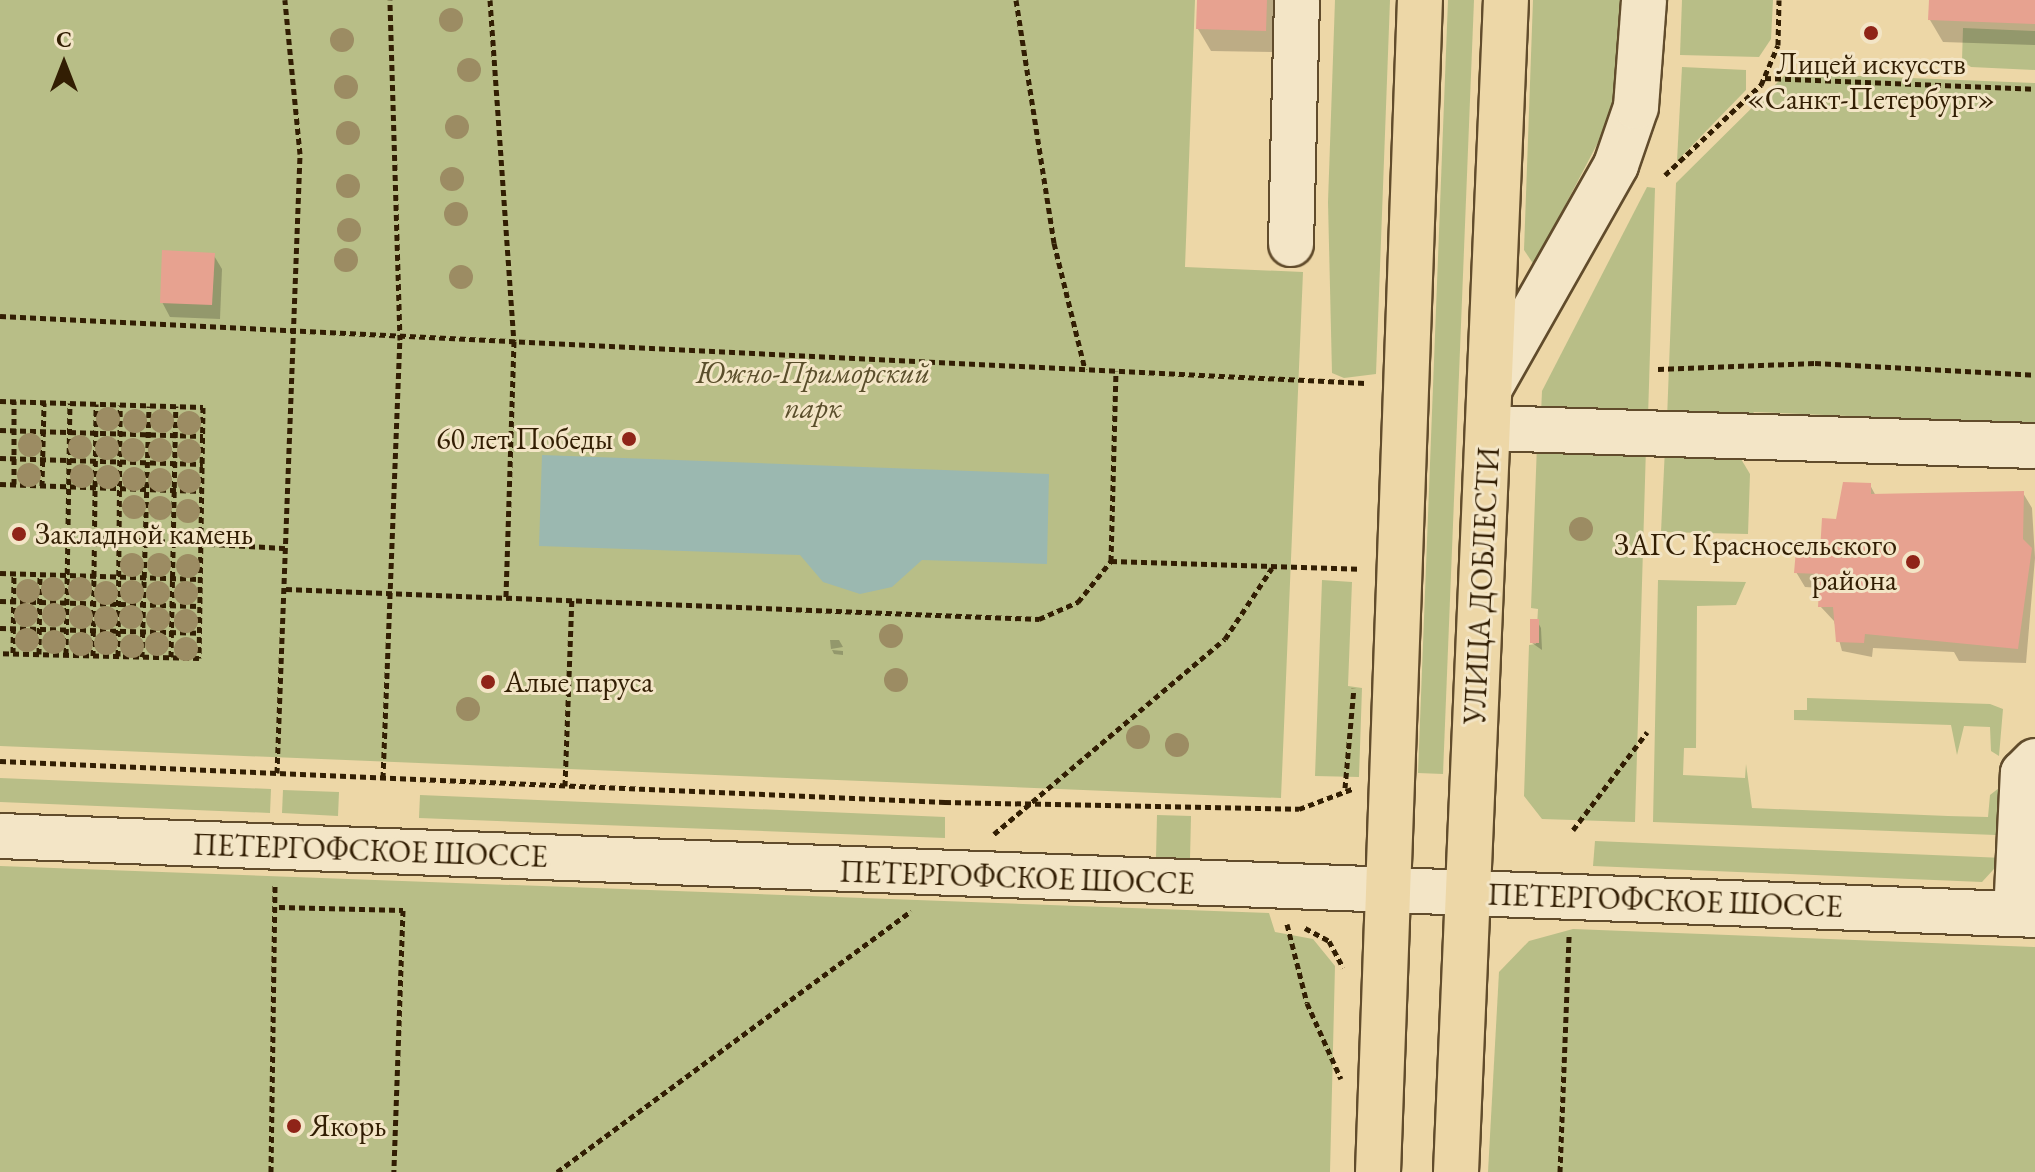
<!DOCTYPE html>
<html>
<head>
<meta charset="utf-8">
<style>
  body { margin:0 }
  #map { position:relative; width:2035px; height:1172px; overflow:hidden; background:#edd7a7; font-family:"EB Garamond",serif }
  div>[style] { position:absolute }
  .green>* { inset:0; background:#b8be87 }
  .water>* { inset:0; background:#9bb8b0 }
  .shadow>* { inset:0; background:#0003 }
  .building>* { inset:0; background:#e7a290 }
  .path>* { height:5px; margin-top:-2.5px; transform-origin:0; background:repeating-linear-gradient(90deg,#321e03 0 6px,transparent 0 10px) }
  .roads { filter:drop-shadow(2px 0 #614c2c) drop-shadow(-2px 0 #614c2c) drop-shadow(0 2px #614c2c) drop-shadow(0 -2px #614c2c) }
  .minor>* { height:44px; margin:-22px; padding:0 22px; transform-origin:22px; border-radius:22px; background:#f3e5c6 }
  .major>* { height:44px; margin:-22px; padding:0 22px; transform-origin:22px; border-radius:22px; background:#edd7a7 }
  .trees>* { width:24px; height:24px; margin:-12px; border-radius:50%; background:#9c8c63 }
  .dots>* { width:22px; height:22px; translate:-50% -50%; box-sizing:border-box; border:4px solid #f3e5c6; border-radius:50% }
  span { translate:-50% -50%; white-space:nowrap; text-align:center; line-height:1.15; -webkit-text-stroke:6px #f3e5c6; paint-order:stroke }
  .poi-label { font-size:30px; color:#321e03 }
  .right { translate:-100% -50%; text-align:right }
  .left { translate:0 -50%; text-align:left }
  .park-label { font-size:30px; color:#5a4e2b; font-style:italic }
  .street-label { font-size:30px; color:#321e03 }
  .north { position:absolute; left:24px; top:24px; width:80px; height:80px; -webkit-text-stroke:6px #f3e5c6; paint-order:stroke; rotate:0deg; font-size:22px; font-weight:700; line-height:32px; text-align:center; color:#321e03 }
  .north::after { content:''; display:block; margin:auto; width:28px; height:36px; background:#321e03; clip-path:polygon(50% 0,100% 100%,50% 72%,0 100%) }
</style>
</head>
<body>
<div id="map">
  <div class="green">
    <i style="clip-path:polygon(0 0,1195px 0,1185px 267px,1303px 272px,1281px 798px,0 746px)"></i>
    <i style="clip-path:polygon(1335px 0,1390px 0,1376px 374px,1344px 378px,1332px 373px,1328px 202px)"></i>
    <i style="clip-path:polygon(1448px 0,1474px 0,1443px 774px,1418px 773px)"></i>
    <i style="clip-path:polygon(1533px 0,1623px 0,1616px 108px,1534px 265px,1524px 250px)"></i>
    <i style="clip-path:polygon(1682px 0,1773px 0,1771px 39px,1759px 57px,1680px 55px)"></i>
    <i style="clip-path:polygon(1963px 28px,2035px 31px,2035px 70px,1971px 67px,1962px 61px)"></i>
    <i style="clip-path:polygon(1682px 67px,1746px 70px,1746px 90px,1677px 161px)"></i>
    <i style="clip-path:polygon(1787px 73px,2035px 83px,2035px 424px,1754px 412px,1748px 420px,1667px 419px,1676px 183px)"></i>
    <i style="clip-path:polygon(1647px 187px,1655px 188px,1648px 417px,1541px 414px,1542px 391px)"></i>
    <i style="clip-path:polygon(1537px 444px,1646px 447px,1635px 822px,1542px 819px,1524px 796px,1529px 645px,1536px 644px,1538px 609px,1531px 608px)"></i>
    <i style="clip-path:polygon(1665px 448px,1741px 459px,1750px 474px,1748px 534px,1661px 532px)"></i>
    <i style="clip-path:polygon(1322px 580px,1352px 582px,1348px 686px,1362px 688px,1359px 777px,1315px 776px)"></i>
    <i style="clip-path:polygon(1658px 580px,1746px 582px,1736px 605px,1697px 606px,1696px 748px,1684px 748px,1683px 775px,1745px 778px,1746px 764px,1752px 808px,1948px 816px,1988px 817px,1990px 795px,1999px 788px,1996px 835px,1653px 822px)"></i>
    <i style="clip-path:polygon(1807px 698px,1990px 704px,2003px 709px,1999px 756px,1991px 751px,1990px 727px,1964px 726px,1957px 755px,1951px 725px,1794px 720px,1794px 710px,1807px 710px)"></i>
    <i style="clip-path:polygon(0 778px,271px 789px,270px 813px,0 802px)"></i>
    <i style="clip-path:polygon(283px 790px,339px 792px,338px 816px,282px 813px)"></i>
    <i style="clip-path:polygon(420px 795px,945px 817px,945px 838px,419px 818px)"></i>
    <i style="clip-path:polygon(1157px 815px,1191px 816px,1190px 859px,1156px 858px)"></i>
    <i style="clip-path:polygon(1595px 841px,2004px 858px,1982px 882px,1593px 866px)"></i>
    <i style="clip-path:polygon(0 866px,1269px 913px,1275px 932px,1313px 939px,1335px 966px,1330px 1172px,0 1172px)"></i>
    <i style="clip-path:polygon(1573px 929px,2035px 947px,2035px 1172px,1488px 1172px,1499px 972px,1529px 941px)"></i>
  </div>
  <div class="water">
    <i style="clip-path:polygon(542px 455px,1049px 474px,1047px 564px,922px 560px,892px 587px,860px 594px,823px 582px,800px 555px,539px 546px)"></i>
  </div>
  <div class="shadow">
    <i style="clip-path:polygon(1199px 0,1280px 0,1278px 52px,1211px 51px,1198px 29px)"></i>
    <i style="clip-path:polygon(1931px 0,2035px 0,2035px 45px,1943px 42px,1930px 20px)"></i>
    <i style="clip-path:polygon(213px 254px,222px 269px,220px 319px,170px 317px,162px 302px)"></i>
    <i style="clip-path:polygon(1870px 485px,1876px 496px,2023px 493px,2032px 508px,2035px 558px,2026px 663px,1959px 661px,1954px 652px,1873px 648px,1872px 657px,1842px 651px,1834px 621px,1820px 606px,1821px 588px,1805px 587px,1796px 572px,1822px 553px)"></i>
    <i style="clip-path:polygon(1537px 621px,1541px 628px,1542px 650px,1532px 643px)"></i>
    <i style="clip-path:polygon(830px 640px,839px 640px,843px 647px,831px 649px)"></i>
    <i style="clip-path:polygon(832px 650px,843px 651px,843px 655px,834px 654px)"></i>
  </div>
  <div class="building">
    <i style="clip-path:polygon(1197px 0,1267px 0,1266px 31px,1196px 29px)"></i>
    <i style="clip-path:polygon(1929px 0,2035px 0,2035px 24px,1928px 20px)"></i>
    <i style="clip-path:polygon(162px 250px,215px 253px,212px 305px,160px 303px)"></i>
    <i style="clip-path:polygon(1843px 482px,1871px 483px,1871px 494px,2024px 491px,2023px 539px,2032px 548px,2018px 649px,1865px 634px,1864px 643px,1836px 642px,1833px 607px,1818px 607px,1820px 574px,1794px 573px,1796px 550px,1820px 551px,1822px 518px,1836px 519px)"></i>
    <i style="clip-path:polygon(1530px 619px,1539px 619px,1539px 643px,1530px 643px)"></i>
  </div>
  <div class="path">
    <i style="left:490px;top:0;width:342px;rotate:86deg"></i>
    <i style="left:514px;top:341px;width:256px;rotate:91.8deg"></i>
    <i style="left:1016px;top:0;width:246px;rotate:81.1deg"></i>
    <i style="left:1054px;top:243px;width:130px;rotate:76.2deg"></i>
    <i style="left:1765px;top:78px;width:270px;rotate:2.3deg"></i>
    <i style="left:1665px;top:175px;width:132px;rotate:-43.2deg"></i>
    <i style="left:1761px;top:85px;width:43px;rotate:-67deg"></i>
    <i style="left:1778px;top:45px;width:45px;rotate:-88.7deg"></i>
    <i style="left:0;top:316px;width:1367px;rotate:2.81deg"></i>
    <i style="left:1658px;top:369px;width:157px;rotate:-2.2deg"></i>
    <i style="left:1815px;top:363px;width:220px;rotate:3.1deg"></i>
    <i style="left:0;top:401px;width:203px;rotate:1.7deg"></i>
    <i style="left:203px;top:407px;width:251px;rotate:90.9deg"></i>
    <i style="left:199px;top:658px;width:199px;rotate:-178.6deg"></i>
    <i style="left:0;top:430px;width:203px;rotate:1.7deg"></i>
    <i style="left:0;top:458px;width:203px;rotate:1.7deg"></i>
    <i style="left:0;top:484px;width:202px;rotate:2deg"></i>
    <i style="left:14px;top:484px;width:83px;rotate:-90deg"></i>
    <i style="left:42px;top:486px;width:83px;rotate:-88.6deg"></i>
    <i style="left:69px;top:536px;width:218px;rotate:3.2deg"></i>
    <i style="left:1111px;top:561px;width:248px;rotate:1.8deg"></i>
    <i style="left:0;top:573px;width:200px;rotate:1.7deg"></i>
    <i style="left:286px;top:589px;width:754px;rotate:2.28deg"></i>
    <i style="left:1039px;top:619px;width:43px;rotate:-23.6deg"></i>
    <i style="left:1078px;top:602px;width:53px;rotate:-51.2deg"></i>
    <i style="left:1111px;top:561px;width:190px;rotate:-88.5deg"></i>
    <i style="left:0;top:601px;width:200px;rotate:1.4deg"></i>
    <i style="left:0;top:628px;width:199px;rotate:1.4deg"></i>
    <i style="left:13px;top:653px;width:79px;rotate:-89.3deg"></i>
    <i style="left:39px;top:654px;width:79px;rotate:-89.3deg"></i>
    <i style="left:66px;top:654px;width:251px;rotate:-89.1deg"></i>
    <i style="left:93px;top:656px;width:252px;rotate:-89.3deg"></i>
    <i style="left:118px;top:656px;width:251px;rotate:-89.5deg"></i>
    <i style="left:142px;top:657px;width:251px;rotate:-88.4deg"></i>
    <i style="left:171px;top:657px;width:251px;rotate:-88.9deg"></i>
    <i style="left:0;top:761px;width:946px;rotate:2.48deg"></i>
    <i style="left:945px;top:802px;width:354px;rotate:1.1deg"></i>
    <i style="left:1299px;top:809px;width:57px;rotate:-20.7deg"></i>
    <i style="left:277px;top:773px;width:619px;rotate:-87.87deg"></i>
    <i style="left:300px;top:154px;width:155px;rotate:-95.6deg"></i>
    <i style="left:383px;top:778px;width:438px;rotate:-87.8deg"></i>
    <i style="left:400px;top:340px;width:340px;rotate:-91.7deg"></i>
    <i style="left:565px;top:786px;width:188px;rotate:-87.9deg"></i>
    <i style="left:1345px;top:788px;width:100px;rotate:-84.9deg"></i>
    <i style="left:1573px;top:830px;width:123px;rotate:-52.9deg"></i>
    <i style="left:994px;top:834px;width:302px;rotate:-40.2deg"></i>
    <i style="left:1225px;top:639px;width:85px;rotate:-56.5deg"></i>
    <i style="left:279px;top:907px;width:124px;rotate:1.4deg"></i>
    <i style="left:403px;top:910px;width:262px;rotate:92deg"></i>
    <i style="left:1287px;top:924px;width:81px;rotate:75.8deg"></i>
    <i style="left:1307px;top:1003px;width:83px;rotate:65.9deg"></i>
    <i style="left:1305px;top:928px;width:27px;rotate:28deg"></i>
    <i style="left:1329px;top:941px;width:30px;rotate:62deg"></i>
    <i style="left:271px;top:1172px;width:287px;rotate:-89.2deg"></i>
    <i style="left:557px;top:1172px;width:440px;rotate:-36.4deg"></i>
    <i style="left:1560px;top:1172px;width:239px;rotate:-87.8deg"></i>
  </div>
  <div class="roads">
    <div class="minor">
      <i style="left:1291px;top:244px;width:244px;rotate:-88.6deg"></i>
      <i style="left:1490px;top:388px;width:256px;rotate:-60.5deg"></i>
      <i style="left:1616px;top:165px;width:61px;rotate:-71deg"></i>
      <i style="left:1636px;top:107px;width:107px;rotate:-85.7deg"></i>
      <i style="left:1489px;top:428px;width:546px;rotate:1.89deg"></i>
      <i style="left:0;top:836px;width:2037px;rotate:2.22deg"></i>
      <i style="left:2016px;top:914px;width:141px;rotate:-87.2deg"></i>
      <i style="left:2023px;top:773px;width:17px;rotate:-45deg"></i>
    </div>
    <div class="major">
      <i style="left:1378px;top:1172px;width:1173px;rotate:-87.95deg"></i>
      <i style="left:1456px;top:1172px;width:1173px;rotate:-87.56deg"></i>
    </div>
  </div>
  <div class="trees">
    <i style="left:451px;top:20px"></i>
    <i style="left:342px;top:40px"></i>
    <i style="left:469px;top:70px"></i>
    <i style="left:346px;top:87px"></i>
    <i style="left:457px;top:127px"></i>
    <i style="left:348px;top:133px"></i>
    <i style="left:452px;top:179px"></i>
    <i style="left:348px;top:186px"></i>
    <i style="left:456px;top:214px"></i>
    <i style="left:349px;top:230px"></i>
    <i style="left:346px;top:260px"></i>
    <i style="left:461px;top:277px"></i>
    <i style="left:108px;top:419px"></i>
    <i style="left:135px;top:421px"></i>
    <i style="left:162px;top:421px"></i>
    <i style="left:189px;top:423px"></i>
    <i style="left:30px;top:445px"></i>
    <i style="left:80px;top:447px"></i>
    <i style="left:107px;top:448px"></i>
    <i style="left:133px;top:450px"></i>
    <i style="left:160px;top:450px"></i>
    <i style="left:189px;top:451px"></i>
    <i style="left:29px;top:475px"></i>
    <i style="left:82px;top:476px"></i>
    <i style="left:108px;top:477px"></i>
    <i style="left:134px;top:479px"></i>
    <i style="left:160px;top:480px"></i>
    <i style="left:189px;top:481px"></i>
    <i style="left:134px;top:507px"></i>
    <i style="left:160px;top:508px"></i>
    <i style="left:188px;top:511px"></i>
    <i style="left:1581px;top:529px"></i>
    <i style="left:132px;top:565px"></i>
    <i style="left:159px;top:565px"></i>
    <i style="left:188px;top:566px"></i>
    <i style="left:53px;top:589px"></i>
    <i style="left:80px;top:589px"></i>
    <i style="left:28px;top:591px"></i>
    <i style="left:132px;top:592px"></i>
    <i style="left:106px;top:593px"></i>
    <i style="left:158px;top:593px"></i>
    <i style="left:186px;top:593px"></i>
    <i style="left:26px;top:615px"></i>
    <i style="left:54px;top:615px"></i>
    <i style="left:81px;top:617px"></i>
    <i style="left:131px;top:617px"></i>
    <i style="left:106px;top:618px"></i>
    <i style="left:158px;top:619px"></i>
    <i style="left:186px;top:621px"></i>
    <i style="left:891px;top:636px"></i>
    <i style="left:27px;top:640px"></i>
    <i style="left:54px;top:642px"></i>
    <i style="left:106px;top:643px"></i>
    <i style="left:81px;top:644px"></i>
    <i style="left:157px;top:644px"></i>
    <i style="left:132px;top:646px"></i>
    <i style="left:186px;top:649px"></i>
    <i style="left:896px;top:680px"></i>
    <i style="left:468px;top:709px"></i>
    <i style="left:1138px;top:737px"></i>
    <i style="left:1177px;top:745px"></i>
  </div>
  <div class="dots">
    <i style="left:1871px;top:33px;background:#8f2418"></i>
    <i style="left:629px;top:439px;background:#8f2418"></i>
    <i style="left:19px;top:534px;background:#8f2418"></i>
    <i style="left:1913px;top:562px;background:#8f2418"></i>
    <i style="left:488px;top:682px;background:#8f2418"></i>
    <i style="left:294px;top:1126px;background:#8f2418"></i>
  </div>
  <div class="poi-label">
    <span style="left:1871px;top:81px">Лицей искусств<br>«Санкт-Петербург»</span>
    <span class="right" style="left:613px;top:439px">60 лет Победы</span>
    <span class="left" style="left:35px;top:534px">Закладной камень</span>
    <span class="right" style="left:1897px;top:562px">ЗАГС Красносельского<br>района</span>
    <span class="left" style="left:504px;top:682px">Алые паруса</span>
    <span class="left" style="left:310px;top:1126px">Якорь</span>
  </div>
  <div class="park-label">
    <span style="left:813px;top:390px">Южно-Приморский<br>парк</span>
  </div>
  <div class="street-label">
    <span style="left:1482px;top:586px;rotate:-87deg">УЛИЦА ДОБЛЕСТИ</span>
    <span style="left:370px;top:851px;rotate:2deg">ПЕТЕРГОФСКОЕ ШОССЕ</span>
    <span style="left:1017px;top:878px;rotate:2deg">ПЕТЕРГОФСКОЕ ШОССЕ</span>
    <span style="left:1665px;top:901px;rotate:2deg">ПЕТЕРГОФСКОЕ ШОССЕ</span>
  </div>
  <div class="north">С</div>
</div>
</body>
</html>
